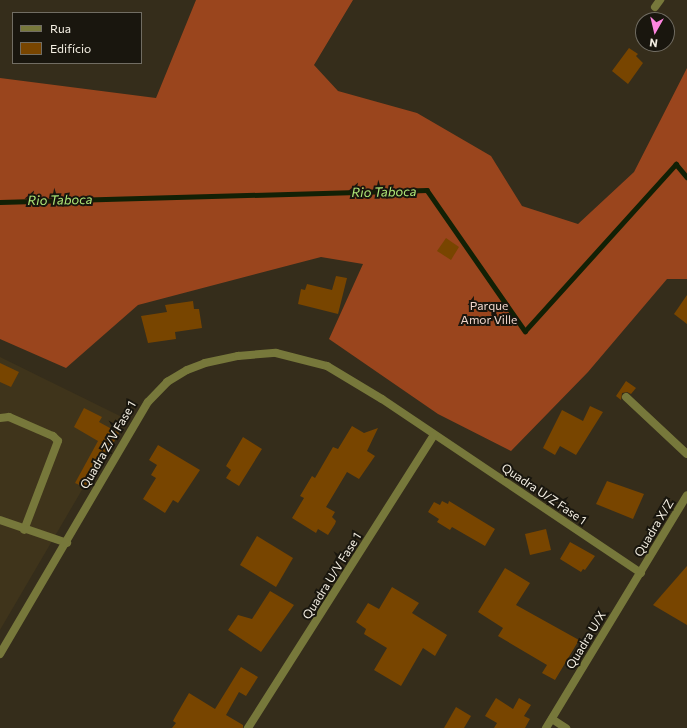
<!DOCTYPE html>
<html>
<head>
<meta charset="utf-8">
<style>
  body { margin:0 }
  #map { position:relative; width:687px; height:728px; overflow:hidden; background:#352d1b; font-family:Commissioner,sans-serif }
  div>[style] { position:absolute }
  .built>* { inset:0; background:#3f341b }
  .forest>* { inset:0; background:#9a451d }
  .stream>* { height:4.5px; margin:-2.25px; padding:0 2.25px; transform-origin:2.25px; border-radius:2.25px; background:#122005 }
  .building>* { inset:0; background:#784500 }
  .street>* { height:8px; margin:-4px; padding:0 4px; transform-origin:4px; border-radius:4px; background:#77783b }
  span { translate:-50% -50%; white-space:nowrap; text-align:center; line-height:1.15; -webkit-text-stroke:4px #19160e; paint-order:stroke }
  .park-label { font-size:12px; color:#efd6cc }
  .street-label { font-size:12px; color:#f4efe3 }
  .water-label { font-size:13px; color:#afe878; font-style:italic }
  .legend { position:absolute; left:12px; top:12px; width:130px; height:52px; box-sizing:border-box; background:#19160e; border:1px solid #716d63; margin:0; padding:5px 7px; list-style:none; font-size:12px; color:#f4efe3 }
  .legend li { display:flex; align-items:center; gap:8px; height:20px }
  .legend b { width:20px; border:1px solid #716d63 }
  .north { position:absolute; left:635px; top:12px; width:40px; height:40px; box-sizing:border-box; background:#19160e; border:1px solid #716d63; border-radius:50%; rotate:188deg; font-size:11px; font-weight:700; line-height:16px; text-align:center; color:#f4efe3 }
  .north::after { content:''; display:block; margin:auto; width:14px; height:18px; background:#fe85e0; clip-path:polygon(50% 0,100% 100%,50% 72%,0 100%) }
</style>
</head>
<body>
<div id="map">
  <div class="built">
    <i style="clip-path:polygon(0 357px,124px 418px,0 630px)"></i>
  </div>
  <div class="forest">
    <i style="clip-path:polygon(196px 0,353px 0,314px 65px,338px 91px,417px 113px,491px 156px,522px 206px,578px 224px,634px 172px,687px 68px,687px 279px,667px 279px,588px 372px,511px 451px,438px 414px,329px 339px,363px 264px,321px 257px,138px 305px,66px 368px,0 339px,0 78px,156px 98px)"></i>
  </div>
  <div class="stream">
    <i style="left:0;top:202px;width:427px;rotate:-1.6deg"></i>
    <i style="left:427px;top:190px;width:172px;rotate:55.2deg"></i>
    <i style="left:525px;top:331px;width:225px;rotate:-47.9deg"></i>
    <i style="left:676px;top:164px;width:17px;rotate:50deg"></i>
  </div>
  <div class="building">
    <i style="clip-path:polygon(629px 48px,638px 54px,636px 56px,643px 63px,628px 84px,612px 71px)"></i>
    <i style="clip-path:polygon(446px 238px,459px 247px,451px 260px,437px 251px)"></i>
    <i style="clip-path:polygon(336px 276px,347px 278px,338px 314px,298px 304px,301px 289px,305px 290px,307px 284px,332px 290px)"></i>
    <i style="clip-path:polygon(687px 295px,687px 324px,674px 314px)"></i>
    <i style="clip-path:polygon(193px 301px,194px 309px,199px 309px,202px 328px,175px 332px,176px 339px,148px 343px,141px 316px,167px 312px,165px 305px)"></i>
    <i style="clip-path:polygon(0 363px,19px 372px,11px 387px,0 382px)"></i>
    <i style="clip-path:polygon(626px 381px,636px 388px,631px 394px,627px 392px,622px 393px,621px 400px,616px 396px)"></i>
    <i style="clip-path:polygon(590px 406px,603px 412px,576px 455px,560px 446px,555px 455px,543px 448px,562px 410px,583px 421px)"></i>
    <i style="clip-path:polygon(84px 408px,102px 417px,99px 422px,119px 433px,88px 489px,75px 483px,98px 441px,74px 427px)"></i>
    <i style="clip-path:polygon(352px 426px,364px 433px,378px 428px,367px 451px,375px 456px,359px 479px,347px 472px,326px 507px,335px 512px,332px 517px,336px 521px,335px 524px,328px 535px,318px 529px,316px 533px,292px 518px,304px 498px,300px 496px,312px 476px,315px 478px,333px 447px,338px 449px)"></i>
    <i style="clip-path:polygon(243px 437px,262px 449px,239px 486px,226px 478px,231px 470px,226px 466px)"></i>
    <i style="clip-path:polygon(158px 445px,200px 470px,178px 503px,173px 500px,165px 513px,143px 499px,156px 478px,151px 475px,157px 465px,149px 460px)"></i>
    <i style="clip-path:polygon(607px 481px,644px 494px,633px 519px,596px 504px)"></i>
    <i style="clip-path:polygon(442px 501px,448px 504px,449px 501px,495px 529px,485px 546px,452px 527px,450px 530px,437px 522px,439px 519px,428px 512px,434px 502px,440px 505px)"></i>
    <i style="clip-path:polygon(546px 529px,551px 550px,530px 555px,525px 534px)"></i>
    <i style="clip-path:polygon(257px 536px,293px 558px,276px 587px,240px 565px)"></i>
    <i style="clip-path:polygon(570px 542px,595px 556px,585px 570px,583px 569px,581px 572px,560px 559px)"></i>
    <i style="clip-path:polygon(687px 566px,687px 625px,653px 605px)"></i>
    <i style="clip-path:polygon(505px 568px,530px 583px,516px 605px,579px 640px,555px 680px,542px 673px,547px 665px,498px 636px,503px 628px,478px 612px)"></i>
    <i style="clip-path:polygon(392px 587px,419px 603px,412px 613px,447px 635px,435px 656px,423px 648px,401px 686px,374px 670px,387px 648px,364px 634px,366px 629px,356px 622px,368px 603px,379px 609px)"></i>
    <i style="clip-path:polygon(270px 591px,294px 605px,261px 652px,228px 630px,238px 615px,252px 619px)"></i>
    <i style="clip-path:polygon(241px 667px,258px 677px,246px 696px,239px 692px,226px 715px,243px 725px,243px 728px,172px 728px,176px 723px,173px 721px,175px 717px,189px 693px,215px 709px)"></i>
    <i style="clip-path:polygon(496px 698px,513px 709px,519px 698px,531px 705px,524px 716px,530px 719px,525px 728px,494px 728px,497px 723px,485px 716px)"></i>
    <i style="clip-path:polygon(456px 707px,471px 716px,464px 728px,444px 728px)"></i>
  </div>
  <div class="street">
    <i style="left:655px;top:7px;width:9px;rotate:-54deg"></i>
    <i style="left:626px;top:397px;width:83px;rotate:43.1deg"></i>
    <i style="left:0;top:418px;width:9px;rotate:-6deg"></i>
    <i style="left:9px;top:417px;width:48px;rotate:23.4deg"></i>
    <i style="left:53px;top:436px;width:7px;rotate:45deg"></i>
    <i style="left:58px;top:441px;width:95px;rotate:110.9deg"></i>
    <i style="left:0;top:520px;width:71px;rotate:18.9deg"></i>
    <i style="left:0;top:654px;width:292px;rotate:-59.6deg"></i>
    <i style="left:148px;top:402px;width:28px;rotate:-46deg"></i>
    <i style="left:167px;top:382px;width:23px;rotate:-31deg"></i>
    <i style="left:187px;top:370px;width:19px;rotate:-21deg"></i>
    <i style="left:205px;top:363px;width:34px;rotate:-12deg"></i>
    <i style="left:238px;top:356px;width:38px;rotate:-5deg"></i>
    <i style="left:276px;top:353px;width:53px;rotate:14.3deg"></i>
    <i style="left:327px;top:366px;width:64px;rotate:31deg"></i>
    <i style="left:382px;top:399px;width:312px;rotate:33.9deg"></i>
    <i style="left:552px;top:719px;width:17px;rotate:33deg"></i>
    <i style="left:248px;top:728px;width:347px;rotate:-57.6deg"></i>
    <i style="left:546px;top:728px;width:272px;rotate:-58.8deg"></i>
  </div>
  <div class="park-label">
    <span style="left:489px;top:313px">Parque<br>Amor Ville</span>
  </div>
  <div class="street-label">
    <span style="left:108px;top:445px;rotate:-60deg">Quadra Z/V Fase 1</span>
    <span style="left:544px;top:494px;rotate:34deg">Quadra U/Z Fase 1</span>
    <span style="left:654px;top:528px;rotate:-59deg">Quadra X/Z</span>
    <span style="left:332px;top:576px;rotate:-58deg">Quadra U/V Fase 1</span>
    <span style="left:586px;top:640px;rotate:-59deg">Quadra U/X</span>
  </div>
  <div class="water-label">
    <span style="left:384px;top:192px;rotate:-1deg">Rio Taboca</span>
    <span style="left:60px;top:200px;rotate:-1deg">Rio Taboca</span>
  </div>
  <ul class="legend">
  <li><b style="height:5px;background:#77783b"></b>Rua</li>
  <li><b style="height:11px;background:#784500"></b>Edifício</li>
  </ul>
  <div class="north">N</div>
</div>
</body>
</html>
